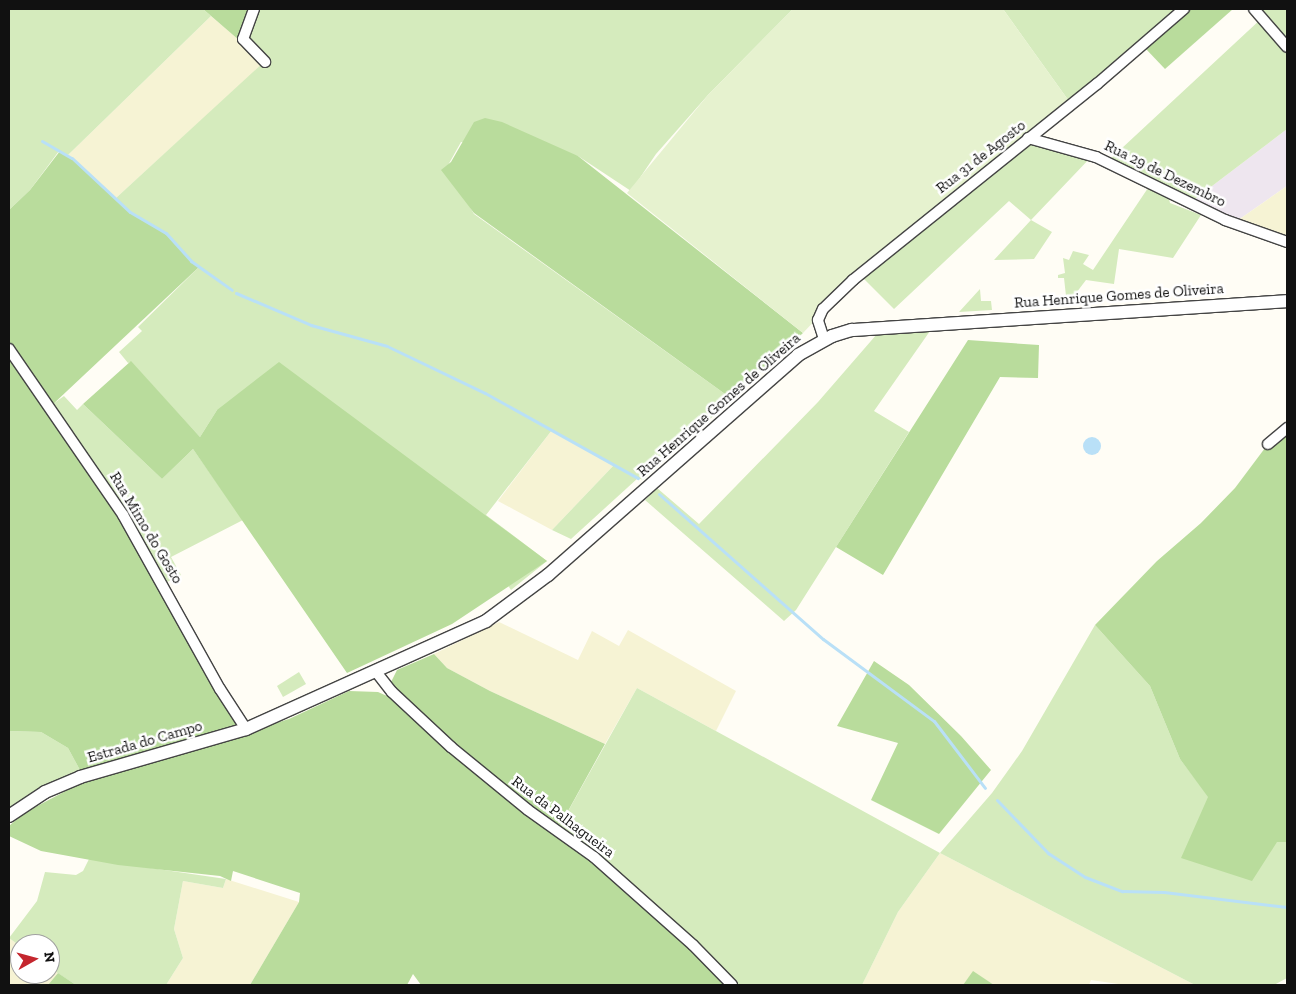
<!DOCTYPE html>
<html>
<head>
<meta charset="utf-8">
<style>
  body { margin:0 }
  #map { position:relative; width:1296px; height:994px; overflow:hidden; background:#fffdf5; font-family:"Zilla Slab",serif }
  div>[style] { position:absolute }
  .industrial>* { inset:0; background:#eee6ef }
  .farmland>* { inset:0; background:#f6f3d4 }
  .green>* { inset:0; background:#d5ebbd }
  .forest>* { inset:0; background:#b9dc9c }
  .pitch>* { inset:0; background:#e6f2cf }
  .water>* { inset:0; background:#b9e0f7 }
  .round { border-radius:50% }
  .stream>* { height:3px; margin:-1.5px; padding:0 1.5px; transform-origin:1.5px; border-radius:1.5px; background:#b9e0f7 }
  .roads { filter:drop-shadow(1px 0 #444) drop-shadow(-1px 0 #444) drop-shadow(0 1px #444) drop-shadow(0 -1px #444) }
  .minor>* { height:10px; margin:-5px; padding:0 5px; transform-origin:5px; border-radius:5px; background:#fff }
  .tertiary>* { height:12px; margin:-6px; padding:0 6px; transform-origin:6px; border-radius:6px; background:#fff }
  span { translate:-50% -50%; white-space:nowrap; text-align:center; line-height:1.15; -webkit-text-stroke:5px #fff; paint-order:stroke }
  .street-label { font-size:15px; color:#111 }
  .frame { position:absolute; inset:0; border:10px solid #111; pointer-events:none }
  .north { position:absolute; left:10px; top:934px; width:50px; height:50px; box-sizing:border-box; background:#fff; border:1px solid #a0a0a0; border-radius:50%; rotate:83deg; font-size:14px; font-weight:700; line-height:20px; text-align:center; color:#111 }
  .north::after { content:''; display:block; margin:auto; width:18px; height:22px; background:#c4262e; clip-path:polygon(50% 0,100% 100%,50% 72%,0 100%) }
</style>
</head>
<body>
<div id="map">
  <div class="industrial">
    <i style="clip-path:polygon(1287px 129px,1287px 186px,1234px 223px,1191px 202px)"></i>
  </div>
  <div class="farmland">
    <i style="clip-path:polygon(211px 16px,265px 62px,116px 198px,68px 155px)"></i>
    <i style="clip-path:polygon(1287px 186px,1287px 242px,1234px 223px)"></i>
    <i style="clip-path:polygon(552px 430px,614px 465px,552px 530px,498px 501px)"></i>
    <i style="clip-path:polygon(499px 622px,578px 660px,592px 631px,619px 646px,628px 630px,736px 691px,716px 731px,637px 688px,605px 744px,490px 691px,447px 668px,434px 654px)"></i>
    <i style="clip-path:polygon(940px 853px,1195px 985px,1125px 985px,1091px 980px,1089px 985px,994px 985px,973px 972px,963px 985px,862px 985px,898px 912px)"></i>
    <i style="clip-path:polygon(226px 879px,299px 902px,250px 985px,166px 985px,183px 958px,174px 929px,183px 881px,223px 888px)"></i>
    <i style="clip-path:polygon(9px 938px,20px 946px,20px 974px,50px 974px,50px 968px,58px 973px,48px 985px,9px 985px)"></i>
  </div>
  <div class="green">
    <i style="clip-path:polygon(9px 9px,203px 9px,211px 16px,68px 155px,59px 151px,30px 190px,9px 210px)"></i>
    <i style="clip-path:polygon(254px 9px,793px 9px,708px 95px,656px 154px,631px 191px,578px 156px,461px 142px,447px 167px,474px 214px,732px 399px,643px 480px,638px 478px,571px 539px,552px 530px,614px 465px,552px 430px,486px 515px,547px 561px,511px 590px,507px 584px,217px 410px,200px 437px,131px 362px,128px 363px,119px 352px,142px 331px,138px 327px,199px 267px,166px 233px,130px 212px,116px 198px,264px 62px,243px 39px)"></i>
    <i style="clip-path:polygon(1003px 9px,1185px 9px,1071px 104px)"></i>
    <i style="clip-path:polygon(1254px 9px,1287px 9px,1287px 129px,1191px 202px,1107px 162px,1262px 18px)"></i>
    <i style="clip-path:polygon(1028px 138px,1092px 156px,1031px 220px,1052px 232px,1034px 259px,994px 260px,1031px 220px,1009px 201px,894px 309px,862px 277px)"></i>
    <i style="clip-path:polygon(1148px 188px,1169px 199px,1170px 203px,1201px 215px,1173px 258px,1119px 249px,1114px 284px,1086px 280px,1067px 305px,1053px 306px,1053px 297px,1066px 296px,1064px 278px,1058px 278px,1058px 275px,1065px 273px,1063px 258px,1069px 260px,1073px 251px,1089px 255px,1083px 264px,1093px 270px)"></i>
    <i style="clip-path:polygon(980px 289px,981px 301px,991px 301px,992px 310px,959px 312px)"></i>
    <i style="clip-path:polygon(930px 331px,874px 411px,909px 432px,796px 610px,784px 621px,645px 500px,657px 488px,699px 524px,818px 402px,877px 334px)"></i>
    <i style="clip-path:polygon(64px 396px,77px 410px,83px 404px,162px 479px,193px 449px,243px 520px,171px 557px,181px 575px,163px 584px,50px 406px)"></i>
    <i style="clip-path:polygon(1095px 625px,1150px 686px,1180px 759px,1209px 797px,1277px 842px,1287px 842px,1287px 978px,1274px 985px,1195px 985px,940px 853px,898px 912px,862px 985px,732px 985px,557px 831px,637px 688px,940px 853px,992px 793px,1022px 751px)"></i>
    <i style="clip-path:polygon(299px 672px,306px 684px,283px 697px,277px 686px)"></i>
    <i style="clip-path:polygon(9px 731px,41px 732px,68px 748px,81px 772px,9px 811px)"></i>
    <i style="clip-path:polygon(89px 859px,226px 879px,223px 888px,183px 881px,174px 929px,183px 958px,166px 985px,76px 985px,50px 968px,50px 944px,20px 946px,9px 938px,37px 901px,45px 872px,76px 875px,83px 871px)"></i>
  </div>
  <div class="forest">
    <i style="clip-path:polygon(203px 9px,254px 9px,244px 32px,247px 47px)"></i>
    <i style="clip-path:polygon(1191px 9px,1233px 9px,1165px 69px,1145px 48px)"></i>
    <i style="clip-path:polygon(485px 118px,502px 122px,578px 156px,803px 333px,732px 399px,474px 213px,441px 170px,451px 162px,474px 122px)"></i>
    <i style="clip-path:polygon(60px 151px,72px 158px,130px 212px,166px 233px,199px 267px,50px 407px,75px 442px,245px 725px,81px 772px,68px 748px,41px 732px,9px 731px,9px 210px,30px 190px)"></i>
    <i style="clip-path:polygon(968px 340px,1039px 345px,1038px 378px,1000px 377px,883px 575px,836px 547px)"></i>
    <i style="clip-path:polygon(131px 361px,200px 437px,217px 410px,279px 362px,547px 561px,452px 624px,347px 673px,193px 449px,162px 479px,83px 404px)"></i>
    <i style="clip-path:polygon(1287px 428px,1287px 842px,1277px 842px,1252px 881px,1181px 858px,1208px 797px,1180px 759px,1150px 686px,1095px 625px,1157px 561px,1201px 523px,1235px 488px,1268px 444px)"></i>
    <i style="clip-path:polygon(434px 654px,447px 668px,490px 691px,605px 744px,557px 831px,538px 818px,693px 945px,732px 985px,421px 985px,413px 974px,407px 985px,250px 985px,299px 902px,300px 893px,233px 871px,231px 881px,220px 876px,118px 865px,41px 851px,9px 836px,9px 826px,24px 813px,79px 784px,289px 719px,349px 691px,378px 692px,387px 696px,395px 690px,391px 682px,397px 670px)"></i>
    <i style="clip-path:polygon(874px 661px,909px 685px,961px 736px,991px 770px,939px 834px,871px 800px,898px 743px,837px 726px)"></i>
    <i style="clip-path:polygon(973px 971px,994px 985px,963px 985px)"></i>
    <i style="clip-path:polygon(58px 973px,76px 985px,48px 985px)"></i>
  </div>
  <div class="pitch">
    <i style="clip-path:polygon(793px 9px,1003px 9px,1071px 104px,853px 280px,803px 333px,627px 193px,708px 95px)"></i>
  </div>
  <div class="water">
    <i class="round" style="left:1083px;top:437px;width:18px;height:18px"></i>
  </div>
  <div class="stream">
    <i style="left:42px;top:141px;width:34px;rotate:30deg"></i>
    <i style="left:72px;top:158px;width:79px;rotate:43deg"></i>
    <i style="left:130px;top:212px;width:42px;rotate:30.3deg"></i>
    <i style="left:166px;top:233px;width:38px;rotate:48deg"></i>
    <i style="left:191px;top:261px;width:50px;rotate:35.3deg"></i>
    <i style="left:236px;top:293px;width:82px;rotate:23.1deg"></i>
    <i style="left:311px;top:325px;width:79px;rotate:15.4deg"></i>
    <i style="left:389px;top:347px;width:106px;rotate:25.6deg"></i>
    <i style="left:485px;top:393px;width:175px;rotate:29.1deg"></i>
    <i style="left:659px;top:494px;width:219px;rotate:41.5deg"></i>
    <i style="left:823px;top:639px;width:138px;rotate:36.5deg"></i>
    <i style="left:934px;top:721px;width:84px;rotate:52.7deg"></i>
    <i style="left:997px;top:800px;width:74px;rotate:46.1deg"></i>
    <i style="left:1048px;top:853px;width:44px;rotate:33deg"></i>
    <i style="left:1085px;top:877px;width:40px;rotate:21deg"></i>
    <i style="left:1122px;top:891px;width:42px;rotate:1.4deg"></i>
    <i style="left:1164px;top:892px;width:124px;rotate:7deg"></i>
  </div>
  <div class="roads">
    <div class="minor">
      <i style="left:254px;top:9px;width:32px;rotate:110deg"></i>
      <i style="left:243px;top:39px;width:32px;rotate:46deg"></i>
      <i style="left:1254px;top:9px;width:50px;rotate:49deg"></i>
      <i style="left:1028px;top:138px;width:71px;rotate:15.6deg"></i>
      <i style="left:1096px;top:157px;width:144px;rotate:26deg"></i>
      <i style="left:1225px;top:220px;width:66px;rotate:19.5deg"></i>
      <i style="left:824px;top:339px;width:20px;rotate:-108deg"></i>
      <i style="left:818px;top:320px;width:12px;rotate:-66deg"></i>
      <i style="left:823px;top:309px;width:42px;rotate:-44deg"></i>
      <i style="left:853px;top:280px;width:313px;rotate:-38.8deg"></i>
      <i style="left:1097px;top:84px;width:115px;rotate:-40.8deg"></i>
      <i style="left:9px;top:349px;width:201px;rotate:55.5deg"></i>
      <i style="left:123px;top:515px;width:199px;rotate:60.9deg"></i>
      <i style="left:220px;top:689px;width:48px;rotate:57deg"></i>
      <i style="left:1268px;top:444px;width:25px;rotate:-40deg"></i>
      <i style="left:377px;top:673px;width:24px;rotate:52deg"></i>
      <i style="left:392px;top:692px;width:81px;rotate:43deg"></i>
      <i style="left:451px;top:747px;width:99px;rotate:39.3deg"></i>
      <i style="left:528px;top:810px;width:81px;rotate:35.5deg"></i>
      <i style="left:594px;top:857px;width:132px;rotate:41.6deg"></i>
      <i style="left:693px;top:945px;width:56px;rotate:45.7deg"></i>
    </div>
    <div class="tertiary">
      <i style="left:9px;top:816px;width:43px;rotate:-33.7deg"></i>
      <i style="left:45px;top:792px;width:38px;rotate:-23deg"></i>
      <i style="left:80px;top:777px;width:173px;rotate:-16.1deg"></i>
      <i style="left:246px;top:729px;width:263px;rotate:-24.2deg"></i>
      <i style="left:486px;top:621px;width:77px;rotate:-36.6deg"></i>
      <i style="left:548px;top:575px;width:333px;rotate:-41.3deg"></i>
      <i style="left:798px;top:355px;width:39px;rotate:-29deg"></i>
      <i style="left:832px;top:336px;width:21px;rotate:-17deg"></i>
      <i style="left:852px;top:330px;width:436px;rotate:-3.8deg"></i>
    </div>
  </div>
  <div class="street-label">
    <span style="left:981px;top:157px;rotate:-38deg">Rua 31 de Agosto</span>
    <span style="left:1165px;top:174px;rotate:26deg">Rua 29 de Dezembro</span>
    <span style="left:1119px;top:296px;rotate:-4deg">Rua Henrique Gomes de Oliveira</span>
    <span style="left:719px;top:405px;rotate:-41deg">Rua Henrique Gomes de Oliveira</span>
    <span style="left:146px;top:528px;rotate:59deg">Rua Mimo do Gosto</span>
    <span style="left:145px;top:742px;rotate:-16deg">Estrada do Campo</span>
    <span style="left:563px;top:817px;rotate:37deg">Rua da Palhagueira</span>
  </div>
  <div class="frame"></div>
  <div class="north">N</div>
</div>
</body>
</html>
